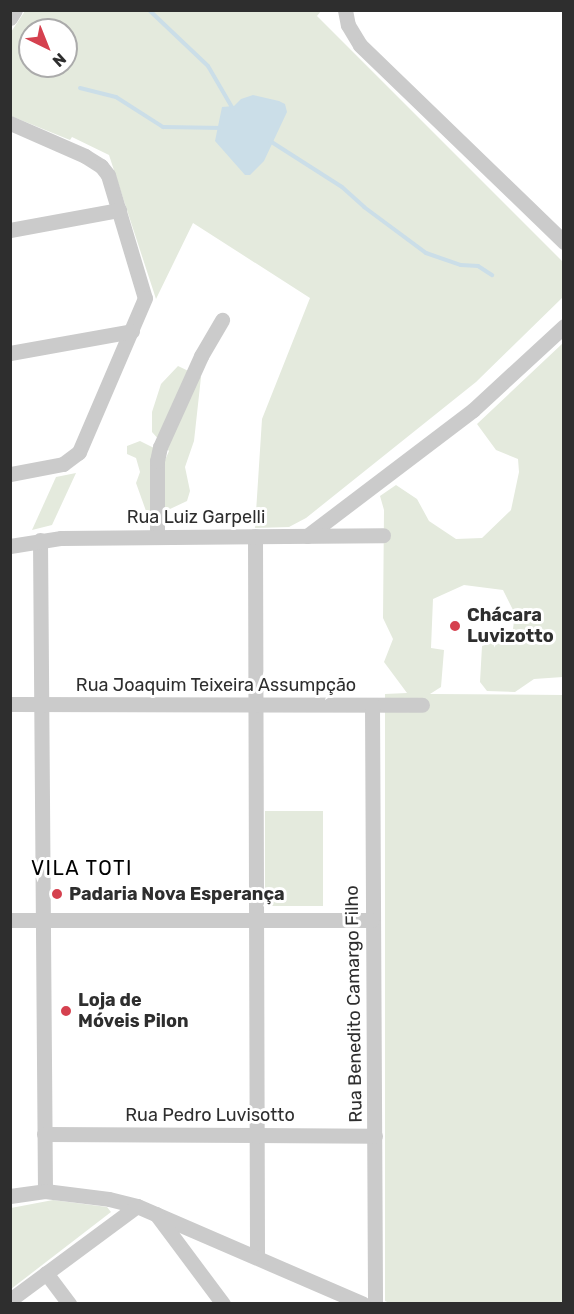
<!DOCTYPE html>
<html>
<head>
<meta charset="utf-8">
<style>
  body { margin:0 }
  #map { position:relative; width:574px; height:1314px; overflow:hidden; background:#fff; font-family:Rubik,sans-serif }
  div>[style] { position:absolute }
  .green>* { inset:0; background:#e4eadd }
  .water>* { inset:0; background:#cbdee8 }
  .stream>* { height:4px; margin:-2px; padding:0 2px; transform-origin:2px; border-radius:2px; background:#cbdee8 }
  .minor>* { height:15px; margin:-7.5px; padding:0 7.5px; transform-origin:7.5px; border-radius:7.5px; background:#cbcbcb }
  .dots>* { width:16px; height:16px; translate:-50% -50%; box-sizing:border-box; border:3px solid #fff; border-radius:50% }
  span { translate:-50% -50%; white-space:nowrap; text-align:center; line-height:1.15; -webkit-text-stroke:6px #fff; paint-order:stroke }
  .street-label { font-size:18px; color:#2e2e2e }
  .poi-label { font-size:18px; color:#2e2e2e; font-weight:700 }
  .left { translate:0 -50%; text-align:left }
  .neighbourhood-label { font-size:20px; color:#000; letter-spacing:1.5px }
  .frame { position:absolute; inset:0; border:12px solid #2e2e2e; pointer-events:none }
  .north { position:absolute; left:18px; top:18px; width:60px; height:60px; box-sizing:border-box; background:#fff; border:2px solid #ababab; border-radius:50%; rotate:137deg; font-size:16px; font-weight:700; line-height:24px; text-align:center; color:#2e2e2e }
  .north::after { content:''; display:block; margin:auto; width:21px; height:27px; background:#d5414f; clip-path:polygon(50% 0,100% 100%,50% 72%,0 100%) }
</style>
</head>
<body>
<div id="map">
  <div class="green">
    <i style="clip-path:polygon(evenodd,25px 11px,321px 11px,317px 16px,563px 262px,563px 297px,476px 382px,306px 518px,289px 527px,255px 528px,262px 419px,310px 298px,193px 223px,156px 299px,109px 155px,72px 137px,70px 140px,11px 116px,11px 32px,25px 11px,30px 30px,66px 30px,66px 66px,30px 66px,30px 30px)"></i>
    <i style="clip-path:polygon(563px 343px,563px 677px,534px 679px,515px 692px,487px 691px,480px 682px,482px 646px,512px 636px,515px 614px,503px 590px,464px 585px,433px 599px,431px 648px,444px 650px,441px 687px,430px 694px,563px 695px,563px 1303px,392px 1304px,385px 1301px,385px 694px,407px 693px,384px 662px,393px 639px,383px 618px,384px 510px,380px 496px,396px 485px,417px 499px,429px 521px,456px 539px,482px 538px,511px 510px,519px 472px,518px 459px,496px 450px,477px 424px)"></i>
    <i style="clip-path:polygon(178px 366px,201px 377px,194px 441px,185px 467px,190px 491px,187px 501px,170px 509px,146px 511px,136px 483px,140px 472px,136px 458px,127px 454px,127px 446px,140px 441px,156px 449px,165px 460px,169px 451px,152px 432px,152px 412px,161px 384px)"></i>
    <i style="clip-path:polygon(76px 473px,52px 525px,32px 530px,56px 477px)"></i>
    <i style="clip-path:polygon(265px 811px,323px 811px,323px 906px,265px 906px)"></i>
    <i style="clip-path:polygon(53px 1200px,107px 1207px,111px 1212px,11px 1289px,11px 1208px)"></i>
  </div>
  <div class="water">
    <i style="clip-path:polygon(253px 95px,279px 101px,285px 104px,287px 112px,264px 161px,250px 175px,245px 175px,215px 141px,222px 107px,234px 106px,241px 99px)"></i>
  </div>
  <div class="stream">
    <i style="left:149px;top:10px;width:81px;rotate:43.5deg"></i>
    <i style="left:208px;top:66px;width:50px;rotate:59.8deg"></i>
    <i style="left:80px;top:88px;width:37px;rotate:14deg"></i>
    <i style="left:116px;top:97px;width:56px;rotate:32.6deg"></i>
    <i style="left:163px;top:127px;width:60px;rotate:1deg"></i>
    <i style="left:270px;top:141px;width:85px;rotate:32.6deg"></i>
    <i style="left:342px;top:187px;width:30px;rotate:42deg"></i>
    <i style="left:364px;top:207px;width:77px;rotate:36.6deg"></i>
    <i style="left:426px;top:253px;width:37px;rotate:19deg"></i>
    <i style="left:461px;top:265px;width:17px;rotate:3deg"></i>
    <i style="left:478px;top:266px;width:17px;rotate:33deg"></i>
  </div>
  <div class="minor">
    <i style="left:345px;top:10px;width:15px;rotate:79deg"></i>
    <i style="left:348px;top:25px;width:23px;rotate:59deg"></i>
    <i style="left:360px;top:45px;width:284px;rotate:44deg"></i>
    <i style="left:10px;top:18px;width:9px;rotate:-58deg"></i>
    <i style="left:10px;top:123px;width:82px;rotate:23.7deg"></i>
    <i style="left:85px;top:156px;width:19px;rotate:32deg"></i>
    <i style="left:101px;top:166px;width:11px;rotate:52deg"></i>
    <i style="left:108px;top:175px;width:128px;rotate:73.3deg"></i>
    <i style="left:145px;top:298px;width:168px;rotate:113.2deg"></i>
    <i style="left:79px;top:452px;width:20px;rotate:143deg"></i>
    <i style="left:63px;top:464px;width:54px;rotate:169.3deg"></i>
    <i style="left:10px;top:230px;width:111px;rotate:-10.4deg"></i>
    <i style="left:10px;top:353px;width:124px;rotate:-10.2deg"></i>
    <i style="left:255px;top:536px;width:720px;rotate:89.84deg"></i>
    <i style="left:307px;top:536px;width:208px;rotate:-37.2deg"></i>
    <i style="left:473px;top:410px;width:124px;rotate:-42.7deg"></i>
    <i style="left:157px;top:537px;width:76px;rotate:-90deg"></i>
    <i style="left:157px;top:461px;width:14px;rotate:-78deg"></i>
    <i style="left:160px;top:447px;width:100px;rotate:-65.7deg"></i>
    <i style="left:201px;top:356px;width:42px;rotate:-59.7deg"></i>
    <i style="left:40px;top:540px;width:651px;rotate:89.56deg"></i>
    <i style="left:10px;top:546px;width:52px;rotate:-8.9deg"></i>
    <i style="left:61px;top:538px;width:322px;rotate:-0.5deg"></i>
    <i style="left:10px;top:704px;width:412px;rotate:0.1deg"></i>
    <i style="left:372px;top:705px;width:599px;rotate:89.71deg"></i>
    <i style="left:10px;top:920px;width:362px"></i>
    <i style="left:44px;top:1134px;width:331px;rotate:0.3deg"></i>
    <i style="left:10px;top:1196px;width:35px;rotate:-8deg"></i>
    <i style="left:45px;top:1191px;width:64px;rotate:7.1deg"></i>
    <i style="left:109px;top:1199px;width:29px;rotate:14deg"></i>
    <i style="left:137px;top:1206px;width:246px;rotate:23.4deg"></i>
    <i style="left:156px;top:1214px;width:112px;rotate:53.3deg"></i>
    <i style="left:46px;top:1273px;width:39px;rotate:53deg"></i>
    <i style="left:10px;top:1300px;width:158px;rotate:-36.5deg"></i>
  </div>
  <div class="dots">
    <i style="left:455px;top:626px;background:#d5414f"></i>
    <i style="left:57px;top:894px;background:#d5414f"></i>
    <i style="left:66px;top:1011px;background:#d5414f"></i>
  </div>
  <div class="street-label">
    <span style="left:196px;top:517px">Rua Luiz Garpelli</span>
    <span style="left:216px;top:685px">Rua Joaquim Teixeira Assumpção</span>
    <span style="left:354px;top:1004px;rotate:-91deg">Rua Benedito Camargo Filho</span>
    <span style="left:210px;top:1115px">Rua Pedro Luvisotto</span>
  </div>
  <div class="poi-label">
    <span class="left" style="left:467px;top:626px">Chácara<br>Luvizotto</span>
    <span class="left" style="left:69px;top:894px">Padaria Nova Esperança</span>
    <span class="left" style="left:78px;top:1011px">Loja de<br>Móveis Pilon</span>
  </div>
  <div class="neighbourhood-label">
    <span style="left:82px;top:868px">VILA TOTI</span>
  </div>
  <div class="frame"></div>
  <div class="north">N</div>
</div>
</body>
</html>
